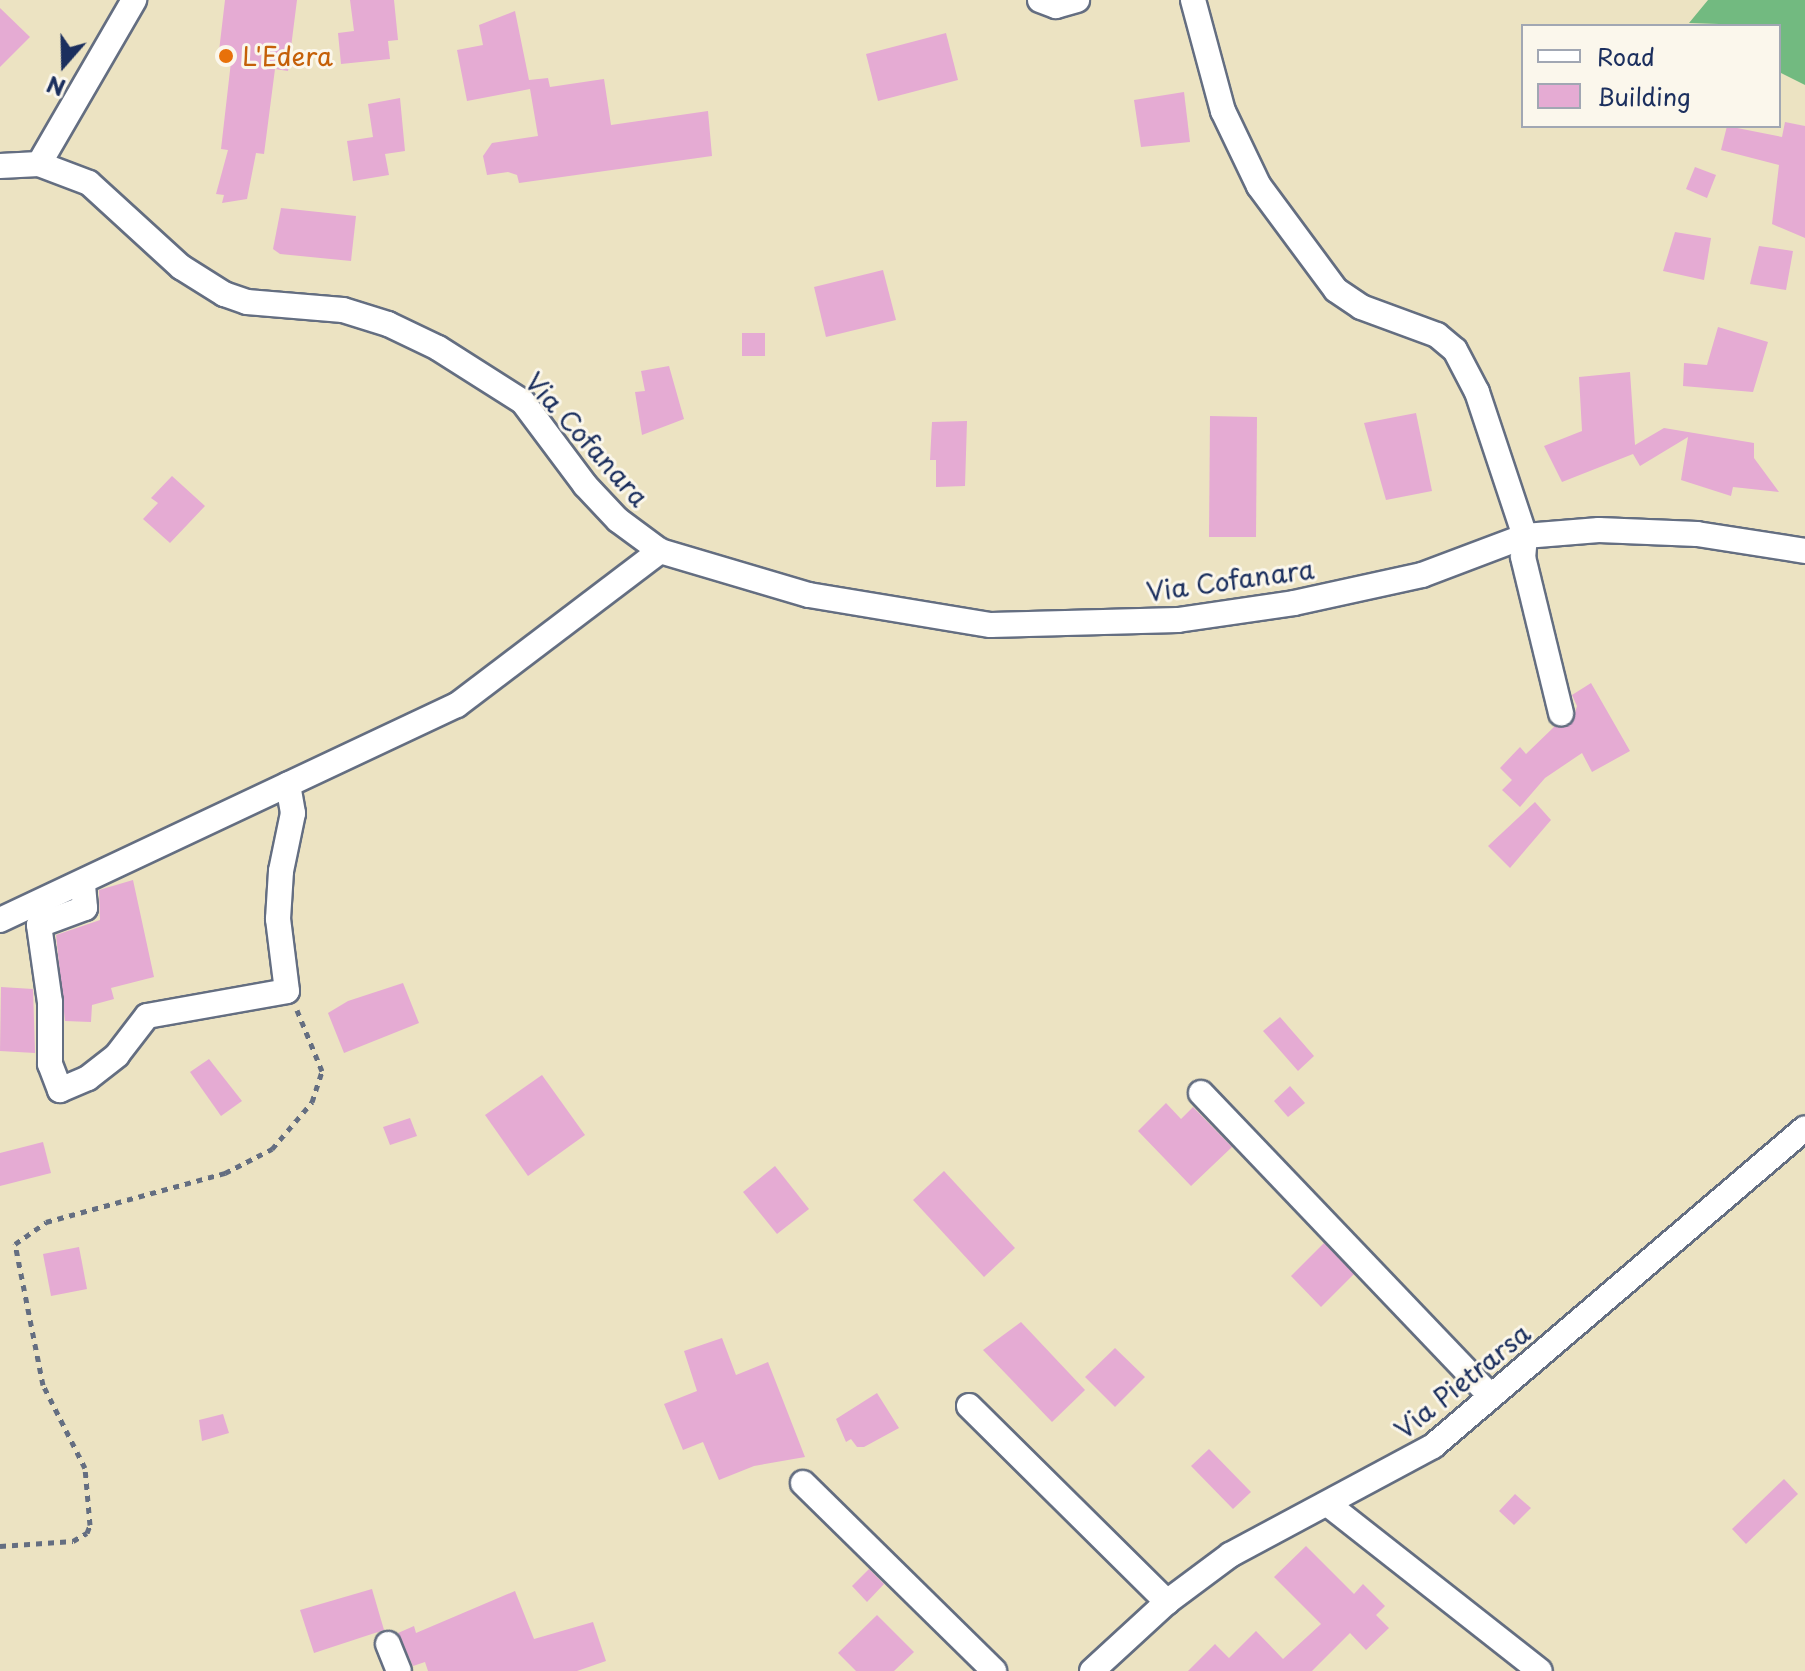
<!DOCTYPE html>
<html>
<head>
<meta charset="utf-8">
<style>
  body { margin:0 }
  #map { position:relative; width:1805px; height:1671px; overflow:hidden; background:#ece3c2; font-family:"Playpen Sans",sans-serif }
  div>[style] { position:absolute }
  .forest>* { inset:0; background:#72ba80 }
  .building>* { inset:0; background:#e5abd3 }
  .path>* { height:5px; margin-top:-2.5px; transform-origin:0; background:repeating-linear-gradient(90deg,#646e81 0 6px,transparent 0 12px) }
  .roads { filter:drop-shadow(2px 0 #646e81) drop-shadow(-2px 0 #646e81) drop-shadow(0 2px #646e81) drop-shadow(0 -2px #646e81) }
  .minor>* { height:24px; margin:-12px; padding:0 12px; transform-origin:12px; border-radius:12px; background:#fff }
  .dots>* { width:22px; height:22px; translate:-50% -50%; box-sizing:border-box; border:4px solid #fbf7ec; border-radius:50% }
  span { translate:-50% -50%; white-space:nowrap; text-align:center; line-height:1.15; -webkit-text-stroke:6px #fbf7ec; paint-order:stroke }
  .food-label { font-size:26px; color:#c56008 }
  .left { translate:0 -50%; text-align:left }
  .street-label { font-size:26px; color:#1b2f5e }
  .legend { position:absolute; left:1521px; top:24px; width:260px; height:104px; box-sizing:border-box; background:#fbf7ec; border:2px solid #a1a7b3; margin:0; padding:10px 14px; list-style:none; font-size:24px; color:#1b2f5e }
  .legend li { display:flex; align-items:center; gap:16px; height:40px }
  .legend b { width:40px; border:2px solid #a1a7b3 }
  .north { position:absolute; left:24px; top:24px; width:80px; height:80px; -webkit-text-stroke:6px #fbf7ec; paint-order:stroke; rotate:200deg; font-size:22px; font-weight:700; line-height:32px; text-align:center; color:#1b2f5e }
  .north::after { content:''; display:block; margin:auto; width:28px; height:36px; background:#1b2f5e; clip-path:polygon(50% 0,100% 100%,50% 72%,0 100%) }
</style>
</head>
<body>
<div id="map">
  <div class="forest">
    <i style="clip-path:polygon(1708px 0,1805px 0,1805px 85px,1779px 72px,1779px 26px,1689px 23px)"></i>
  </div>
  <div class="building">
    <i style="clip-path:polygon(225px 0,297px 0,288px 71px,275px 69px,264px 154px,256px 153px,247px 199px,222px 203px,224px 195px,216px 194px,228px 150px,221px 149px,232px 53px,219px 51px)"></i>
    <i style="clip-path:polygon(350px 0,394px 0,398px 40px,388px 41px,390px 59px,341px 64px,338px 33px,354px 31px)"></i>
    <i style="clip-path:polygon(0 8px,30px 37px,0 67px)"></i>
    <i style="clip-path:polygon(515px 11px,529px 80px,548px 78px,550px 87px,604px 79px,611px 125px,708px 111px,712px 156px,519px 183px,517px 175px,508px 172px,487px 175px,483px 156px,492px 143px,538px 136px,530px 89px,467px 101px,457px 50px,483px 45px,479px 25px)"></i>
    <i style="clip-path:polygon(946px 33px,958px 80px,878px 101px,866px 54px)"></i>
    <i style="clip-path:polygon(1184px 92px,1190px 142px,1141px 147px,1134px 100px)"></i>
    <i style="clip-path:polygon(400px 98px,405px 151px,385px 154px,389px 175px,353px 181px,347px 141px,373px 137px,368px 104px)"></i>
    <i style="clip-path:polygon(1785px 122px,1805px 126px,1805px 238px,1772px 224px,1779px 165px,1721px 150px,1727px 126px,1782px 137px)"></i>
    <i style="clip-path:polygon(1695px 167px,1716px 175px,1707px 198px,1686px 189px)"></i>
    <i style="clip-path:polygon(281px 208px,356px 216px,351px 261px,280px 254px,273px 249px)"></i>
    <i style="clip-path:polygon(1675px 232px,1711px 238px,1704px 280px,1663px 271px)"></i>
    <i style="clip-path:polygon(1759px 246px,1793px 251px,1786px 290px,1750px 284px)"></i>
    <i style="clip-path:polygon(883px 270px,896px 320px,826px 337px,814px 287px)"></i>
    <i style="clip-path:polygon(1718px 327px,1768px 342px,1753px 392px,1683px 386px,1684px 363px,1707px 365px)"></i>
    <i style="clip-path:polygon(742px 333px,765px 333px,765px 356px,742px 356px)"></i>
    <i style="clip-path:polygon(669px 366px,684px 419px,642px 435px,635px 392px,645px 391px,641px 371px)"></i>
    <i style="clip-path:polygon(1630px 372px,1635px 445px,1664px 428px,1754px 443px,1754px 458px,1779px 492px,1733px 487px,1731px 496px,1681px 480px,1688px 437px,1640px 466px,1633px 454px,1562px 482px,1544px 446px,1582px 431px,1579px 377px)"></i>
    <i style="clip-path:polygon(1416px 413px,1432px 491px,1386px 500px,1364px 423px)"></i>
    <i style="clip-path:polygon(1210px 416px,1257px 417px,1256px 537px,1209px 537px)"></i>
    <i style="clip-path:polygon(967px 421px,965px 486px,936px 487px,936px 460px,930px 460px,932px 422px)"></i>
    <i style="clip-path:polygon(172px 476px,205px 506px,170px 543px,143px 519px,158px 503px,151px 498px)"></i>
    <i style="clip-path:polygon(1591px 683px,1630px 751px,1592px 772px,1582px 753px,1545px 778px,1520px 807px,1502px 790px,1512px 780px,1500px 768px,1520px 747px,1526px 754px,1555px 726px,1572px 723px,1577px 706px,1572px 695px)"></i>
    <i style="clip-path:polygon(1535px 802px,1551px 820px,1510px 868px,1488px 846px)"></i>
    <i style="clip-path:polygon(133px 880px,154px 977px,111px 988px,114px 999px,92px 1005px,91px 1022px,65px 1021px,56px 935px,100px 920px,99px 890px)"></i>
    <i style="clip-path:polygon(403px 983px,419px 1023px,344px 1053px,328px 1013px,348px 1001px)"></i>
    <i style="clip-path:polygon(1px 987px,33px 989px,35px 1053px,0 1051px)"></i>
    <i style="clip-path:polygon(1280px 1017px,1314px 1056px,1298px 1071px,1263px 1031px)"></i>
    <i style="clip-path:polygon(209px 1059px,242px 1101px,221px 1116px,190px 1072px)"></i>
    <i style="clip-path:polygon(542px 1075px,585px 1135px,528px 1176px,485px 1115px)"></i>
    <i style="clip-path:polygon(1290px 1086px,1305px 1103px,1288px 1117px,1274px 1101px)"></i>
    <i style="clip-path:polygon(1166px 1103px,1181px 1119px,1193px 1107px,1232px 1147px,1191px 1186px,1138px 1131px)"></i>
    <i style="clip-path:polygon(410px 1118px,417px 1136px,390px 1145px,383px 1127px)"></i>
    <i style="clip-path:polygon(43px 1142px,51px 1173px,0 1186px,0 1153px)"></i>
    <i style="clip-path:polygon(775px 1166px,809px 1209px,777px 1234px,743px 1192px)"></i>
    <i style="clip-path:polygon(944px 1171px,1015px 1248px,984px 1277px,913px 1200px)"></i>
    <i style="clip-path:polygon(1324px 1243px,1354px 1274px,1321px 1307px,1291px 1276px)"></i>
    <i style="clip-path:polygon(79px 1247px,87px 1289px,51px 1296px,43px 1254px)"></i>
    <i style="clip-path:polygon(1021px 1322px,1085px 1390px,1052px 1422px,983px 1350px)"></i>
    <i style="clip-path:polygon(722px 1338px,736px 1375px,768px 1362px,805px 1457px,754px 1466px,719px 1480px,703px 1442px,683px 1450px,664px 1404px,697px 1391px,684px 1351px)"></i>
    <i style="clip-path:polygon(1115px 1348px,1145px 1377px,1115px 1407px,1085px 1377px)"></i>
    <i style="clip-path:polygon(877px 1393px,899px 1428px,864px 1447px,857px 1447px,851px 1439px,846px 1442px,836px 1419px)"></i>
    <i style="clip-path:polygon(223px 1414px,229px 1433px,202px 1441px,199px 1420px)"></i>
    <i style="clip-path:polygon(1209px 1449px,1251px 1492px,1233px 1509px,1191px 1466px)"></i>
    <i style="clip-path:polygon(1784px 1479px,1798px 1494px,1746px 1544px,1732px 1529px)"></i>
    <i style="clip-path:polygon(1515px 1494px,1531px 1508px,1514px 1525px,1499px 1511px)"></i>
    <i style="clip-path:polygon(1306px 1546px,1354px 1594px,1363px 1584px,1385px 1606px,1376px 1615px,1389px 1628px,1366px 1650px,1350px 1633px,1312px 1671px,1188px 1671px,1215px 1644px,1229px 1658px,1256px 1631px,1283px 1659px,1321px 1624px,1274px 1577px)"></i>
    <i style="clip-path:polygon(869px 1569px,884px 1584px,867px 1602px,852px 1586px)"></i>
    <i style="clip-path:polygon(372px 1589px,384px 1630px,314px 1653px,300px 1610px)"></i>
    <i style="clip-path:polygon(515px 1591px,534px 1639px,593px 1622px,606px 1661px,577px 1671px,428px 1671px,425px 1662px,413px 1666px,398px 1633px,414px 1626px,416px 1633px)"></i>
    <i style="clip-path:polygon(877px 1615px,914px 1652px,894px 1671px,856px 1671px,838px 1653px)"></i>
  </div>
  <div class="path">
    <i style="left:0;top:1546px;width:73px;rotate:-3.9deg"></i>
    <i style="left:73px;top:1541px;width:16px;rotate:-30deg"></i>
    <i style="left:87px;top:1533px;width:9px;rotate:-69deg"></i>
    <i style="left:90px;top:1525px;width:57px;rotate:-95deg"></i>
    <i style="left:85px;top:1468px;width:93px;rotate:-116.8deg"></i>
    <i style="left:43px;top:1385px;width:144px;rotate:-101.2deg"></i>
    <i style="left:15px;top:1244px;width:38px;rotate:-35deg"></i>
    <i style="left:46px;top:1222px;width:186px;rotate:-15.3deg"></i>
    <i style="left:225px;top:1173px;width:53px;rotate:-27.1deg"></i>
    <i style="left:272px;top:1149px;width:62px;rotate:-49.6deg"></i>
    <i style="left:312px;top:1102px;width:33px;rotate:-72deg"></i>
    <i style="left:322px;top:1071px;width:66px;rotate:-112.3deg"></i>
  </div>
  <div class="roads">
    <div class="minor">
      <i style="left:1040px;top:0;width:17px;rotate:21deg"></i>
      <i style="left:1056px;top:6px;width:22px;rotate:-16deg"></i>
      <i style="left:1193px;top:0;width:115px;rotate:74.9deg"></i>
      <i style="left:1223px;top:111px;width:83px;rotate:64.4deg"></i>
      <i style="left:1259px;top:186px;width:129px;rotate:53.5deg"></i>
      <i style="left:1336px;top:290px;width:30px;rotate:34deg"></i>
      <i style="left:1361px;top:307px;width:81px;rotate:20.2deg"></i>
      <i style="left:1437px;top:335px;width:23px;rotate:40deg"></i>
      <i style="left:1455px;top:350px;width:47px;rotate:62.4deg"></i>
      <i style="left:1477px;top:392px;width:152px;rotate:71.6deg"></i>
      <i style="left:1525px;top:536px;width:21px;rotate:95deg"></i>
      <i style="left:1523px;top:557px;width:161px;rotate:76.3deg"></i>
      <i style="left:39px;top:164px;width:190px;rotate:-59.9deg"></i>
      <i style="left:0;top:166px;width:39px;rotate:-3deg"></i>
      <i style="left:39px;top:164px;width:53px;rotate:20.8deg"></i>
      <i style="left:89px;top:183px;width:125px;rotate:42.4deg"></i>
      <i style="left:181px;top:267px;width:51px;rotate:32.1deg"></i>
      <i style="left:224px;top:294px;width:24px;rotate:19deg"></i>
      <i style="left:247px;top:302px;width:96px;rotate:4.8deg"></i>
      <i style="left:343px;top:310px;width:47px;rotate:17.3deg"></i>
      <i style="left:388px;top:324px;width:55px;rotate:25.6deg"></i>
      <i style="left:438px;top:348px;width:101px;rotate:32.4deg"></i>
      <i style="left:523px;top:402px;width:104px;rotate:53.2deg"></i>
      <i style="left:585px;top:485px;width:48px;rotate:46.7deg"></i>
      <i style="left:618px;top:520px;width:52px;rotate:36.4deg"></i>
      <i style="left:660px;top:551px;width:155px;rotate:16.5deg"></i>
      <i style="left:809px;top:595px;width:184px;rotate:9.4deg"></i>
      <i style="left:991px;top:625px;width:187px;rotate:-1.5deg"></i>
      <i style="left:1178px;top:620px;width:117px;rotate:-8.3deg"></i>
      <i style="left:1294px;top:603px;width:131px;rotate:-12.3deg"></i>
      <i style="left:1422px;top:575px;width:110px;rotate:-20.7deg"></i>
      <i style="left:1525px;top:536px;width:74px;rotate:-4.6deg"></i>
      <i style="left:1599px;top:530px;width:98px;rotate:2.3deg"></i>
      <i style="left:1697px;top:534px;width:109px;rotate:8.9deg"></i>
      <i style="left:83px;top:885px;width:23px;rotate:85deg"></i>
      <i style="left:85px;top:908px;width:49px;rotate:159.7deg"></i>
      <i style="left:39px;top:925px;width:78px;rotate:81.9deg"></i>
      <i style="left:50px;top:1002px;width:62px;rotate:90deg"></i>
      <i style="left:50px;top:1064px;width:28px;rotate:69deg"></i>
      <i style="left:60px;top:1090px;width:30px;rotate:-23deg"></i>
      <i style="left:88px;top:1078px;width:37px;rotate:-38deg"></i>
      <i style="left:117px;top:1055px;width:49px;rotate:-52.4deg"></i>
      <i style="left:147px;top:1016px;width:142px;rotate:-10.1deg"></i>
      <i style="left:287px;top:991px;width:73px;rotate:-97.1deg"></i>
      <i style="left:278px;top:919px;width:48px;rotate:-86.4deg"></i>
      <i style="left:281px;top:871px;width:59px;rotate:-78.3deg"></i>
      <i style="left:293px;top:813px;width:29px;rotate:-100deg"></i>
      <i style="left:0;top:920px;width:505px;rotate:-25.2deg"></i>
      <i style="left:457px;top:705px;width:255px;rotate:-37.2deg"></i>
      <i style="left:1201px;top:1093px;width:419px;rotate:46.3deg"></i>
      <i style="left:969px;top:1406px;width:279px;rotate:44.7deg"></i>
      <i style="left:803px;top:1483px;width:268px;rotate:44.5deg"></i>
      <i style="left:1329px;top:1505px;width:268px;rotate:38.2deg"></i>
      <i style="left:388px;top:1644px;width:29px;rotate:68deg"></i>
      <i style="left:1092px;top:1671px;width:102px;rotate:-42.6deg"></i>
      <i style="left:1167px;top:1602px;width:79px;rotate:-36.7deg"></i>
      <i style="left:1230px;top:1555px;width:230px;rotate:-28.2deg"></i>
      <i style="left:1433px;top:1446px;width:489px;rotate:-40.5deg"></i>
    </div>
  </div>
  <div class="dots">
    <i style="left:226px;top:56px;background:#e8710a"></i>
  </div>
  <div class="food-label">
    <span class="left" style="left:242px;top:56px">L'Edera</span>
  </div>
  <div class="street-label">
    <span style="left:587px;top:439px;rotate:48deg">Via Cofanara</span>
    <span style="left:1230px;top:580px;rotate:-8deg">Via Cofanara</span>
    <span style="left:1462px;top:1381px;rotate:-39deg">Via Pietrarsa</span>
  </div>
  <ul class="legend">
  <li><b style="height:10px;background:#fff"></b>Road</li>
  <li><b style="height:22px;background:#e5abd3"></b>Building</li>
  </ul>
  <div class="north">N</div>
</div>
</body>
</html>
